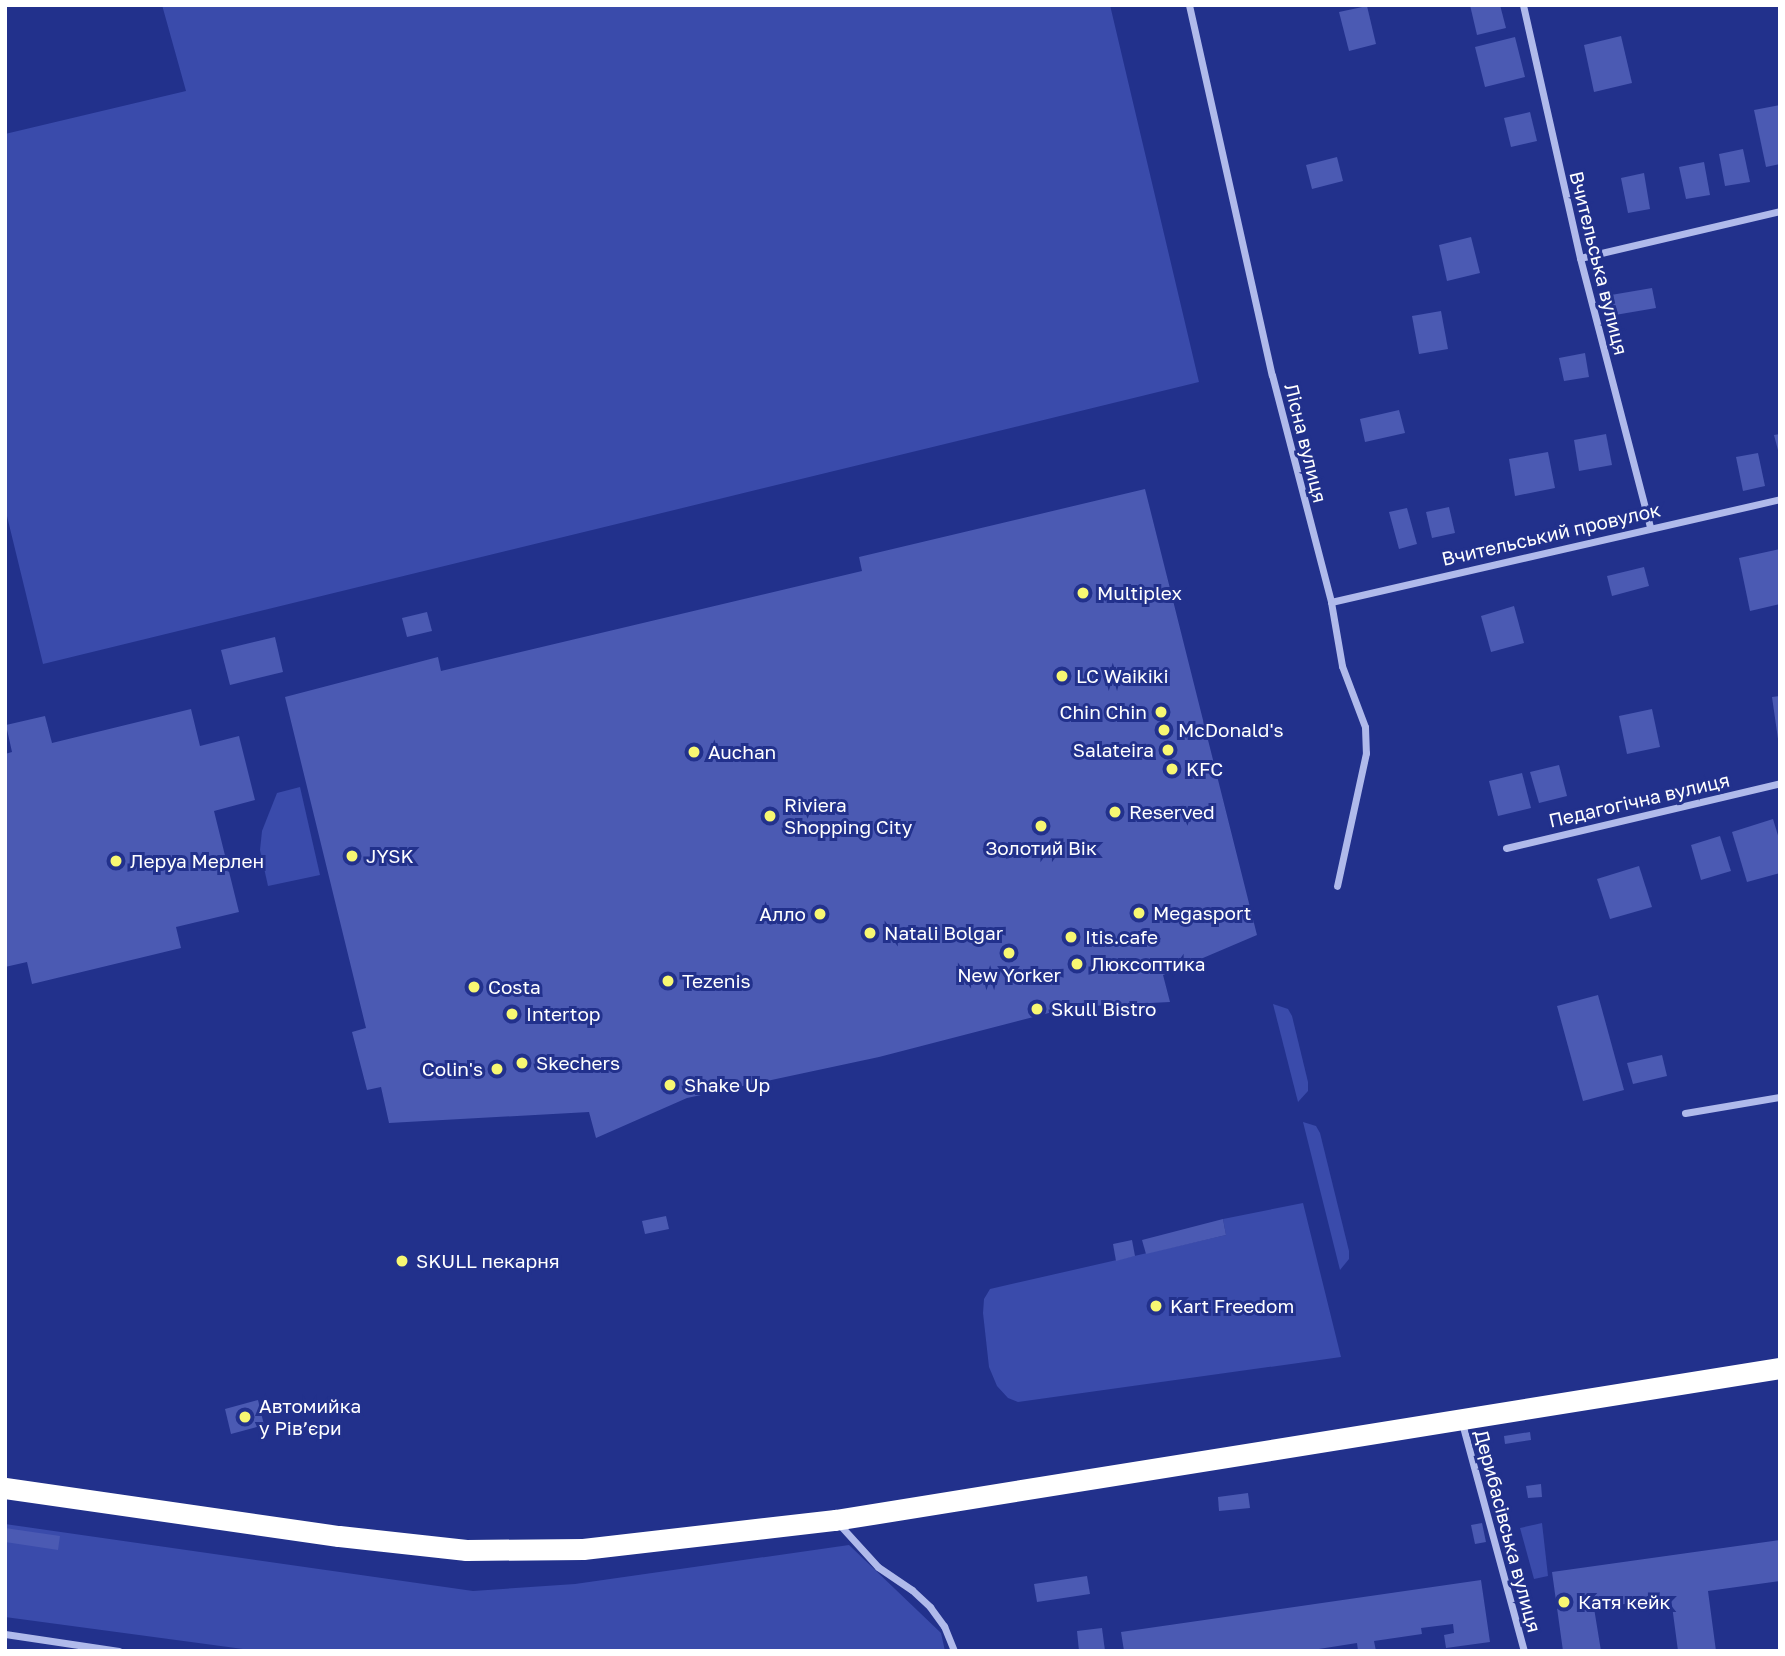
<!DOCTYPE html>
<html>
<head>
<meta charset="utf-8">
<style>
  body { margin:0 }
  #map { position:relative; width:1785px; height:1656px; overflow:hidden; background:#22318c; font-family:"Golos Text",sans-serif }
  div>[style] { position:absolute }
  .green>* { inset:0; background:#3a4bab }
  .building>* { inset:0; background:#4b5ab3 }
  .street>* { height:7px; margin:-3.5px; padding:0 3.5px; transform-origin:3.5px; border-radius:3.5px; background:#b0baeb }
  .highway>* { height:21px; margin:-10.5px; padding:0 10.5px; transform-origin:10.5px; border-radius:10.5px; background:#fff }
  .dots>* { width:19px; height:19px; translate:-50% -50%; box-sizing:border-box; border:4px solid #22318c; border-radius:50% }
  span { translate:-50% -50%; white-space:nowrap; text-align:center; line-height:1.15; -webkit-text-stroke:6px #22318c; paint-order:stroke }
  .street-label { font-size:19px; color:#fff }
  .poi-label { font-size:19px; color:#fff }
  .left { translate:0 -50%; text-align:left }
  .right { translate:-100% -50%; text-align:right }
  .frame { position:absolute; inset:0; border:7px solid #fff; pointer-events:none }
</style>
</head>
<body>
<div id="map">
  <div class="green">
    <i style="clip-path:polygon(162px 5px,1110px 5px,1199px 382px,43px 664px,5px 508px,5px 134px,186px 91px)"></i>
    <i style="clip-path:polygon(300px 787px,320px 875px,268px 886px,260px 850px,262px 831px,277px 793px)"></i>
    <i style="clip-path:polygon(1273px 1004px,1288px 1009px,1292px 1016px,1308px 1082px,1308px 1091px,1298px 1102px)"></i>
    <i style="clip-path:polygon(1303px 1122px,1316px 1126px,1320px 1133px,1349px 1251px,1349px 1259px,1340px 1270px)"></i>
    <i style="clip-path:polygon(1303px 1203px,1341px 1357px,1018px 1402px,1008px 1398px,997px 1386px,989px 1367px,983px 1313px,984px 1299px,990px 1289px,1226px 1235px,1223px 1219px)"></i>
    <i style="clip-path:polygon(1542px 1523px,1548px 1576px,1534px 1579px,1520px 1528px)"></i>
    <i style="clip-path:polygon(5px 1524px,473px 1591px,575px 1584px,849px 1545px,941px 1633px,945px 1651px,258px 1651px,5px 1617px)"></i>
  </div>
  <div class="building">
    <i style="clip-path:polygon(1470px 5px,1500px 5px,1506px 28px,1477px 35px)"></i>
    <i style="clip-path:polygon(1367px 6px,1376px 44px,1349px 51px,1339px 12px)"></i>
    <i style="clip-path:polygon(1621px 36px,1632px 83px,1594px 92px,1584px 45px)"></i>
    <i style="clip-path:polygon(1515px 37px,1525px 77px,1485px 87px,1475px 47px)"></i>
    <i style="clip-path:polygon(1780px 105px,1780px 164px,1766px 167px,1754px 110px)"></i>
    <i style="clip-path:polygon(1530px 112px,1537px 141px,1511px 147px,1504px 118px)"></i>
    <i style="clip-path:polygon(1743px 149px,1750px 182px,1725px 186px,1719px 154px)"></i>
    <i style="clip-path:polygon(1337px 157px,1343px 181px,1312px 189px,1306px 165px)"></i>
    <i style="clip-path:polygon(1704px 162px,1710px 195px,1686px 199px,1679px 167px)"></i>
    <i style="clip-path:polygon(1644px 173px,1650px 209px,1628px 213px,1621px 178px)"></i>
    <i style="clip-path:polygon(1471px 237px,1480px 273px,1447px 281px,1439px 245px)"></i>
    <i style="clip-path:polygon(1652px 288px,1656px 308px,1615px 315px,1611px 295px)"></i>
    <i style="clip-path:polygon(1441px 311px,1448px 349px,1419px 354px,1412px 316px)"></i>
    <i style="clip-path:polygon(1585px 353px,1589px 377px,1564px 381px,1559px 358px)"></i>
    <i style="clip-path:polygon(1399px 410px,1405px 433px,1365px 442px,1360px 419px)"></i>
    <i style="clip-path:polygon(1606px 434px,1612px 465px,1579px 471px,1574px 440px)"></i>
    <i style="clip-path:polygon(1780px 434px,1780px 453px,1779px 454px,1774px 435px)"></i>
    <i style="clip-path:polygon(1548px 452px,1555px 488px,1515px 496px,1509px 459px)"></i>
    <i style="clip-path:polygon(1758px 453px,1765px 486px,1743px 491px,1736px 457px)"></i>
    <i style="clip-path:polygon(1145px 489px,1257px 935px,1163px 975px,1170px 1002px,1072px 1007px,879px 1057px,687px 1098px,596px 1138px,589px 1112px,389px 1123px,381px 1087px,367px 1090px,352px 1032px,366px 1028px,285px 697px,438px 657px,441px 671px,862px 571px,859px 557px)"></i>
    <i style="clip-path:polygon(1449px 507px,1455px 533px,1432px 538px,1426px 512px)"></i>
    <i style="clip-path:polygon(1407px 508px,1417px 544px,1399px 549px,1389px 512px)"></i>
    <i style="clip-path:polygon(1780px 549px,1780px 604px,1750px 611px,1739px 558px)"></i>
    <i style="clip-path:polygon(1644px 567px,1649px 586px,1612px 596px,1607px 576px)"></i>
    <i style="clip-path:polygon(1514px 606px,1524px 643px,1491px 652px,1481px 616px)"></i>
    <i style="clip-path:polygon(427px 612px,432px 631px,407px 637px,402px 618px)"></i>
    <i style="clip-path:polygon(275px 637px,283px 672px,230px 685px,221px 650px)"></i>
    <i style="clip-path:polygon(1780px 696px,1780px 739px,1778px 739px,1772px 697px)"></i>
    <i style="clip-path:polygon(191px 709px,200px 746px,239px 736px,255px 800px,214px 811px,239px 912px,176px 927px,181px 948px,32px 984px,27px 962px,5px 967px,5px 754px,12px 752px,6px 725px,45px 716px,52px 743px)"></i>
    <i style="clip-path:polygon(1652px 709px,1660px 747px,1627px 754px,1619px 716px)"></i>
    <i style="clip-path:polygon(1559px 765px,1567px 796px,1539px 803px,1530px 772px)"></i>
    <i style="clip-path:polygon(1522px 773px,1531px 808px,1498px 816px,1489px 781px)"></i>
    <i style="clip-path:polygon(1773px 819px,1780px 842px,1780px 873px,1747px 882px,1732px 832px)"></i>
    <i style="clip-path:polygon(1720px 836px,1731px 871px,1701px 880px,1691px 845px)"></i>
    <i style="clip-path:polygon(1639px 866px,1652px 907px,1610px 919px,1597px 879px)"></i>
    <i style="clip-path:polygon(1598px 995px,1624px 1090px,1583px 1101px,1557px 1006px)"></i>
    <i style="clip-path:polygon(1662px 1055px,1667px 1076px,1633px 1084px,1627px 1063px)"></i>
    <i style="clip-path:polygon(666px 1216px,669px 1229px,645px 1234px,642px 1221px)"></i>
    <i style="clip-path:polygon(1223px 1219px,1226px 1235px,1146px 1254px,1142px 1240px)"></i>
    <i style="clip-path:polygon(1132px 1240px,1135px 1256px,1116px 1261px,1113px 1244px)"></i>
    <i style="clip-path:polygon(406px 1256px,408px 1265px,398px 1267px,396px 1258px)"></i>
    <i style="clip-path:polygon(258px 1400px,264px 1425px,231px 1434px,225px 1409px)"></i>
    <i style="clip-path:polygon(1530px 1432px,1531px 1440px,1505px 1444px,1504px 1436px)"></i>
    <i style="clip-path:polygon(1541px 1484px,1542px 1497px,1528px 1498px,1526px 1486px)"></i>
    <i style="clip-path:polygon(1248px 1493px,1250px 1508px,1219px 1511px,1218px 1497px)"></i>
    <i style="clip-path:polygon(1482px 1523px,1486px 1542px,1475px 1544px,1471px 1525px)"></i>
    <i style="clip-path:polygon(5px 1528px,60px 1536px,58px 1550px,5px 1542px)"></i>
    <i style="clip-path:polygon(1780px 1540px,1780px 1581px,1708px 1591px,1716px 1651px,1678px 1651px,1671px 1598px,1594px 1608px,1601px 1651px,1563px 1651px,1552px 1572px)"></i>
    <i style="clip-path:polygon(1087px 1576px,1090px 1594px,1037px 1602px,1034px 1584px)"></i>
    <i style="clip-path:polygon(1481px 1580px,1490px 1642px,1446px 1648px,1444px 1635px,1454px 1633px,1453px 1624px,1421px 1628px,1422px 1634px,1374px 1641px,1376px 1651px,1358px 1651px,1357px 1643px,1306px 1651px,1124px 1651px,1121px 1632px)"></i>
    <i style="clip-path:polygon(1102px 1628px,1105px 1651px,1079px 1651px,1077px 1631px)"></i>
  </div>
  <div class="street">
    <i style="left:1189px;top:5px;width:379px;rotate:77.4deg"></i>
    <i style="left:1272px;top:375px;width:235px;rotate:75.4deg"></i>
    <i style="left:1331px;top:602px;width:65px;rotate:80.2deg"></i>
    <i style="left:1342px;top:666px;width:65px;rotate:69.3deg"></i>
    <i style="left:1365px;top:727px;width:26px;rotate:88deg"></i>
    <i style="left:1366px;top:753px;width:136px;rotate:102.3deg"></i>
    <i style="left:1523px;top:5px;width:259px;rotate:77.3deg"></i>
    <i style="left:1580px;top:258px;width:278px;rotate:75.4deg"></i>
    <i style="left:1580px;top:258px;width:205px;rotate:-13.2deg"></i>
    <i style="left:1331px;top:602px;width:461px;rotate:-12.9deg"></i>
    <i style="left:1506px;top:848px;width:282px;rotate:-13.3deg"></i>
    <i style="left:1685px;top:1113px;width:96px;rotate:-9.6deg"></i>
    <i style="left:1462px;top:1423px;width:236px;rotate:74.8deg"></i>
    <i style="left:838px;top:1523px;width:59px;rotate:47.7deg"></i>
    <i style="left:878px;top:1567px;width:41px;rotate:34.1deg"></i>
    <i style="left:912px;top:1590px;width:25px;rotate:43deg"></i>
    <i style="left:930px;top:1607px;width:24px;rotate:54deg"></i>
    <i style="left:944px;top:1626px;width:27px;rotate:68deg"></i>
    <i style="left:5px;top:1634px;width:115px;rotate:8.5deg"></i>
  </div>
  <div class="highway">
    <i style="left:5px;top:1488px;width:337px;rotate:8.2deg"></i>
    <i style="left:339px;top:1536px;width:128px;rotate:6.3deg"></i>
    <i style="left:466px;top:1550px;width:117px;rotate:-0.5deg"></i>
    <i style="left:583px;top:1549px;width:254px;rotate:-6.6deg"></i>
    <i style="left:835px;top:1520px;width:957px;rotate:-9.14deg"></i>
  </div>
  <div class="dots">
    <i style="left:1083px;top:593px;background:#f7f772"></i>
    <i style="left:1062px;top:676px;background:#f7f772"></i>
    <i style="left:1161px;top:712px;background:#f7f772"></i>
    <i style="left:1164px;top:730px;background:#f7f772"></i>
    <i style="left:1168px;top:750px;background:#f7f772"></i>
    <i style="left:694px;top:752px;background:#f7f772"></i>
    <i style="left:1172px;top:769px;background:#f7f772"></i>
    <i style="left:1115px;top:812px;background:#f7f772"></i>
    <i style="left:770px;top:816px;background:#f7f772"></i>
    <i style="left:1041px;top:826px;background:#f7f772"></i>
    <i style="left:352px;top:856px;background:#f7f772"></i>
    <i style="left:116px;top:861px;background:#f7f772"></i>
    <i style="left:1139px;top:913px;background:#f7f772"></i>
    <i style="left:820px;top:914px;background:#f7f772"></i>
    <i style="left:870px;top:933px;background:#f7f772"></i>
    <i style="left:1071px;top:937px;background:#f7f772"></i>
    <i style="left:1009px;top:953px;background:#f7f772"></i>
    <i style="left:1077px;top:964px;background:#f7f772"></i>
    <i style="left:668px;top:981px;background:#f7f772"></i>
    <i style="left:474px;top:987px;background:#f7f772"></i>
    <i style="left:1037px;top:1009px;background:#f7f772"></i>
    <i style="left:512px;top:1014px;background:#f7f772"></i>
    <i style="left:522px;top:1063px;background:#f7f772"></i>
    <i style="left:497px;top:1069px;background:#f7f772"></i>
    <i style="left:670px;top:1085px;background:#f7f772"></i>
    <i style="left:402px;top:1261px;background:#f7f772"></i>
    <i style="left:1156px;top:1306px;background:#f7f772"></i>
    <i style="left:245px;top:1417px;background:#f7f772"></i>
    <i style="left:1564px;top:1602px;background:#f7f772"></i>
  </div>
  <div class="street-label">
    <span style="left:1599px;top:263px;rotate:76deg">Вчительська вулиця</span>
    <span style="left:1306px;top:443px;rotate:76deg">Лісна вулиця</span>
    <span style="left:1551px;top:534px;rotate:-13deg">Вчительський провулок</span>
    <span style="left:1639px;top:800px;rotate:-13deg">Педагогічна вулиця</span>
    <span style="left:1508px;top:1531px;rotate:75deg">Дерибасівська вулиця</span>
  </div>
  <div class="poi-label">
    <span class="left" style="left:1097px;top:593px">Multiplex</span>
    <span class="left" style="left:1076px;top:676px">LC Waikiki</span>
    <span class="right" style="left:1147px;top:712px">Chin Chin</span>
    <span class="left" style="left:1178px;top:730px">McDonald's</span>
    <span class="right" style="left:1154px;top:750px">Salateira</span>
    <span class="left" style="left:708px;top:752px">Auchan</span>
    <span class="left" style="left:1186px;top:769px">KFC</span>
    <span class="left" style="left:784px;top:816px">Riviera<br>Shopping City</span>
    <span class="left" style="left:1129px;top:812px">Reserved</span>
    <span style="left:1041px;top:848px">Золотий Вік</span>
    <span class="left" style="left:366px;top:856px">JYSK</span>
    <span class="left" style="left:130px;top:861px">Леруа Мерлен</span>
    <span class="left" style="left:1153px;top:913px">Megasport</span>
    <span class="right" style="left:806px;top:914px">Алло</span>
    <span class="left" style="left:884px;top:933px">Natali Bolgar</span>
    <span class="left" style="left:1085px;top:937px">Itis.cafe</span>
    <span class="left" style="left:1091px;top:964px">Люксоптика</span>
    <span style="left:1009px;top:975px">New Yorker</span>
    <span class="left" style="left:682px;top:981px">Tezenis</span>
    <span class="left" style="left:488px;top:987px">Costa</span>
    <span class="left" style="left:1051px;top:1009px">Skull Bistro</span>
    <span class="left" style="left:526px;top:1014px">Intertop</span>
    <span class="left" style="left:536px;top:1063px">Skechers</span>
    <span class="right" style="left:483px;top:1069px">Colin's</span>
    <span class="left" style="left:684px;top:1085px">Shake Up</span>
    <span class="left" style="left:416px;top:1261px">SKULL пекарня</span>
    <span class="left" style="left:1170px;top:1306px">Kart Freedom</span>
    <span class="left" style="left:259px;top:1417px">Автомийка<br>у Рівʼєри</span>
    <span class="left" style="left:1578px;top:1602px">Катя кейк</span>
  </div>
  <div class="frame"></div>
</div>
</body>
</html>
